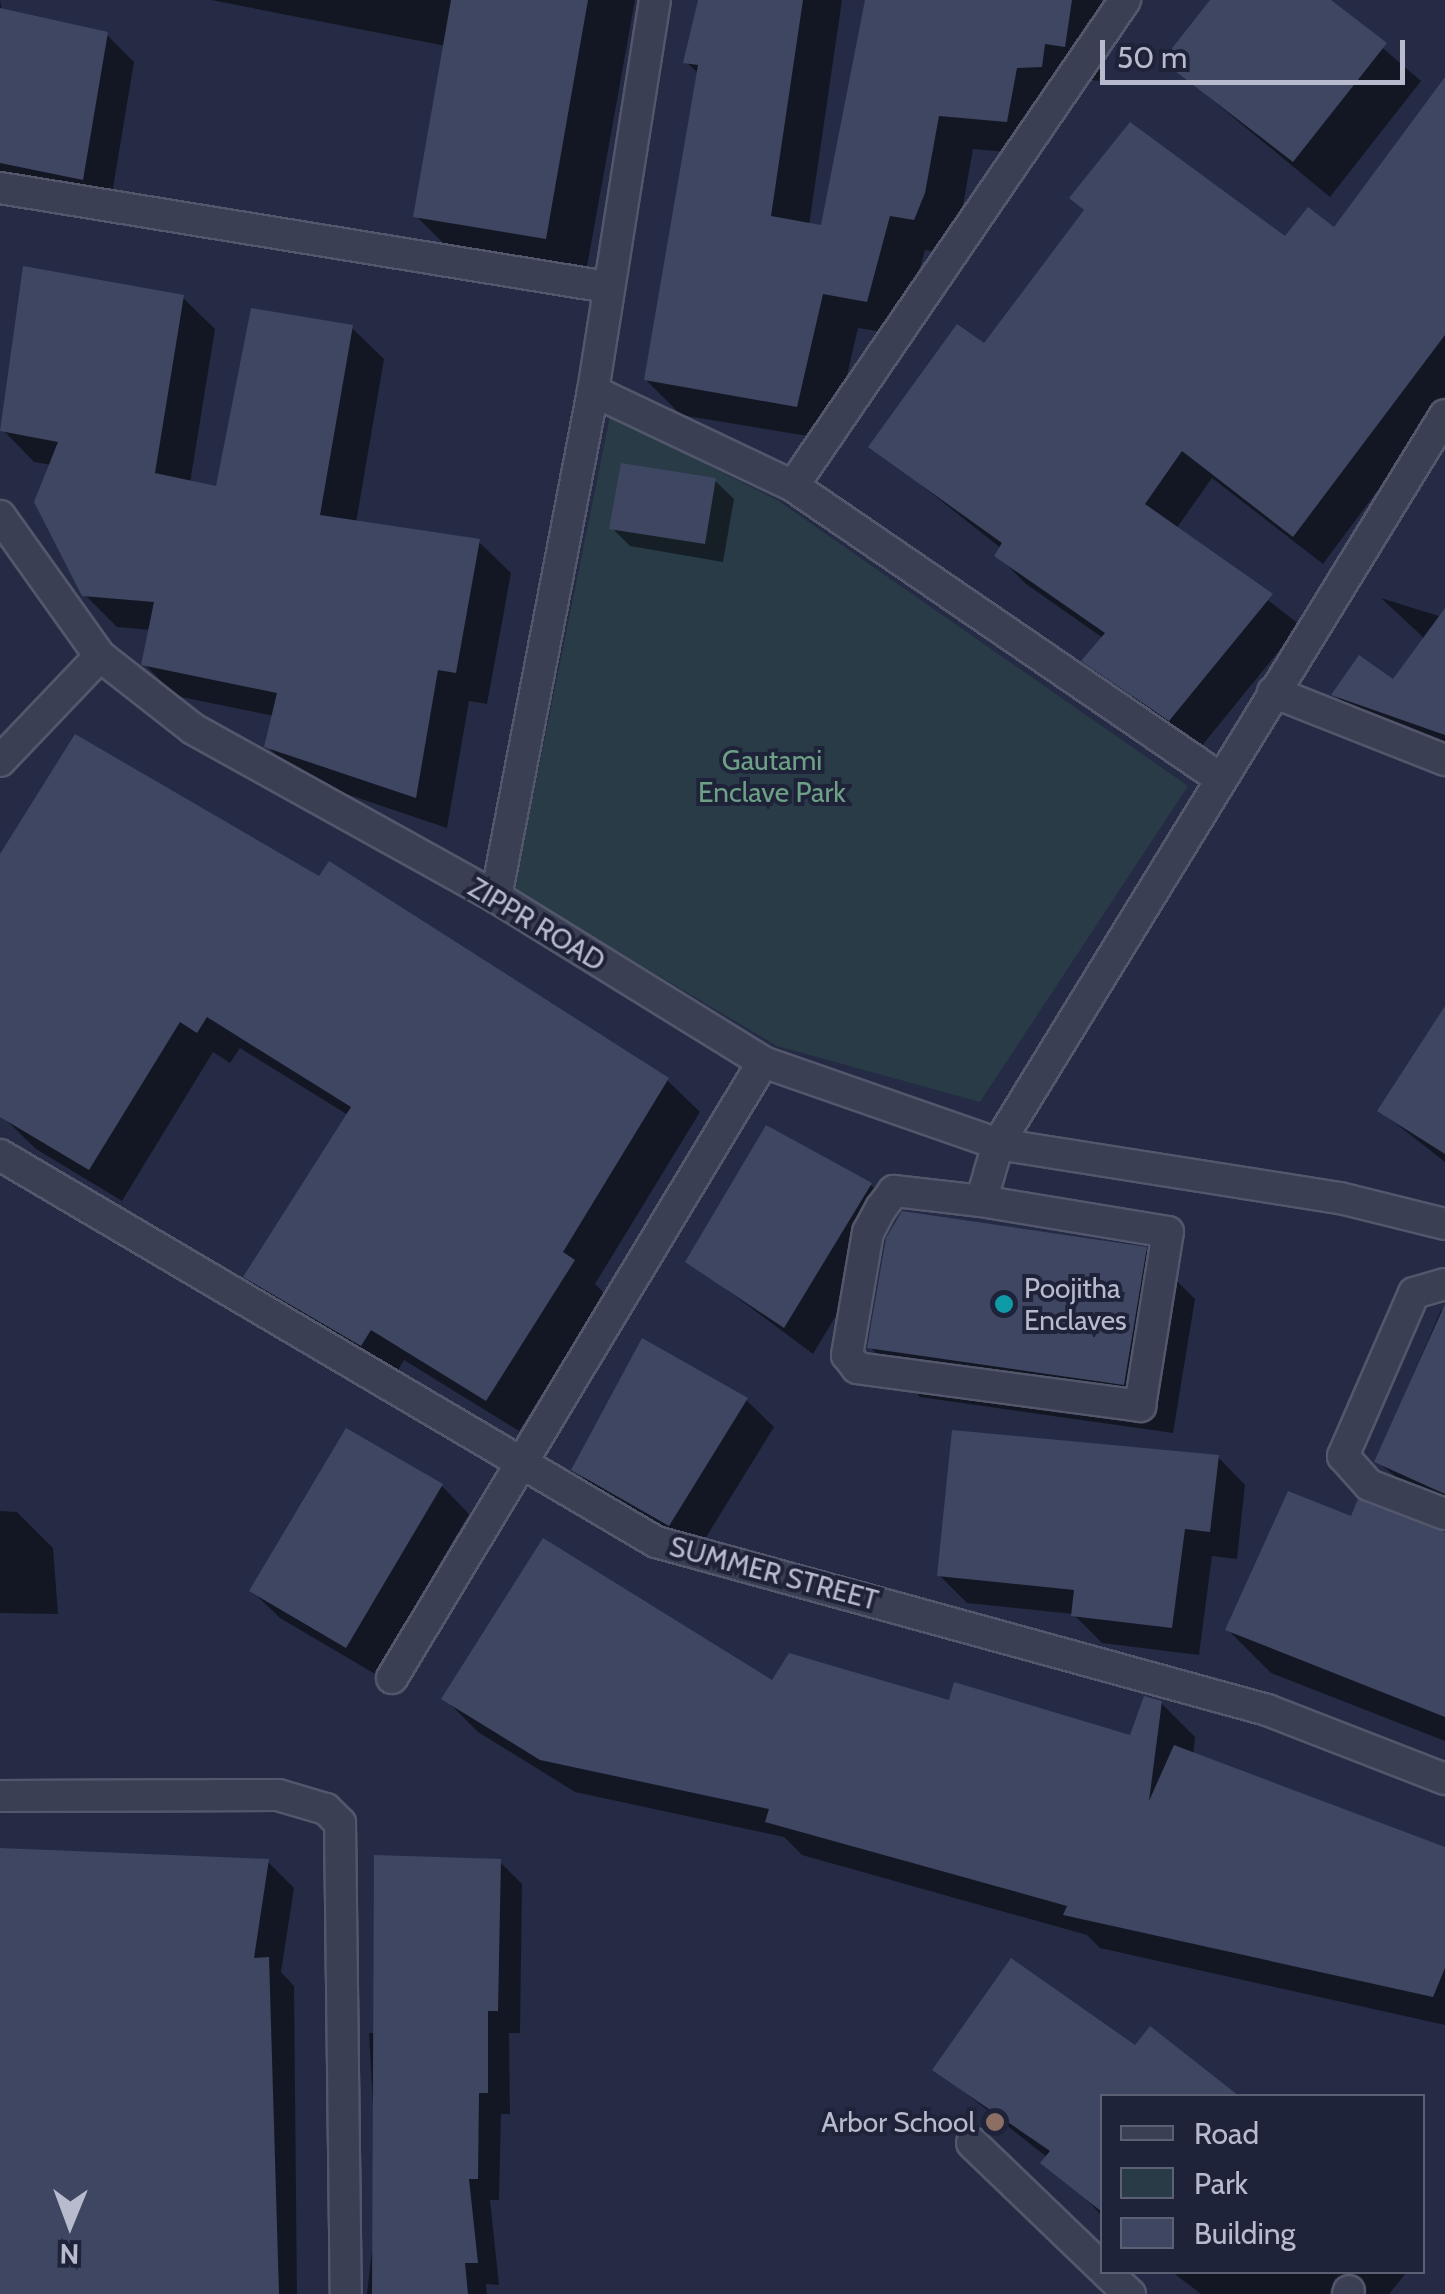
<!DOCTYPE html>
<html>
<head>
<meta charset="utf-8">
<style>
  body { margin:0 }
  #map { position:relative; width:1445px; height:2294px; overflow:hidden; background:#252b45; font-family:Cabin,sans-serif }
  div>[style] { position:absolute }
  .green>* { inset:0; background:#283b46 }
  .shadow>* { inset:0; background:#0007 }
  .building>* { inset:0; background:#3f4662 }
  .roads { filter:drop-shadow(2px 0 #53576b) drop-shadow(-2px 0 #53576b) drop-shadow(0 2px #53576b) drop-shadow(0 -2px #53576b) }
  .minor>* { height:30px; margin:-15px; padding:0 15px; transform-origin:15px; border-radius:15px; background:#3a3f54 }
  .dots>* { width:28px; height:28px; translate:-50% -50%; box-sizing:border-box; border:5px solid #1f233a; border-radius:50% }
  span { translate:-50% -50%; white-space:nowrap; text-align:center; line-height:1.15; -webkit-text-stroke:8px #1f233a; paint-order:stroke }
  .park-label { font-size:28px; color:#6da085 }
  .street-label { font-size:28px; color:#b8bbcd }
  .poi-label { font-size:28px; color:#b8bbcd }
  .left { translate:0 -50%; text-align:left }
  .right { translate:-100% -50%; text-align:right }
  .legend { position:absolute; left:1100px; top:2094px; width:325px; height:180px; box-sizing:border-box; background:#1f233a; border:2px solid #5c6075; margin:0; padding:12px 18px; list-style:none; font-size:30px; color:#b8bbcd }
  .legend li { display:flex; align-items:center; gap:20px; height:50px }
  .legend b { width:50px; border:2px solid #5c6075 }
  .north { position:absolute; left:20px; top:2174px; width:100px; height:100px; -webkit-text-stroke:8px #1f233a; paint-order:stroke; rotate:181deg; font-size:28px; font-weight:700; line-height:40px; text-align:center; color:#b8bbcd }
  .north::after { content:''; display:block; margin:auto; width:35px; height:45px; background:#b8bbcd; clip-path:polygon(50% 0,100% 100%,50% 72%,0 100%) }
  .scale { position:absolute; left:1100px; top:40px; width:305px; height:45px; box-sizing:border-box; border:5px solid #b8bbcd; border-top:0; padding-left:12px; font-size:30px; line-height:35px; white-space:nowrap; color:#b8bbcd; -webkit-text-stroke:8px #1f233a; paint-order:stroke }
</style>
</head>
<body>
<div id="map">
  <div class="green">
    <i style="clip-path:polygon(610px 416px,777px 500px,1188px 786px,980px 1102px,777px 1046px,514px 890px)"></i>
  </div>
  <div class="shadow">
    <i style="clip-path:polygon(0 0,2px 11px,106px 34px,134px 62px,110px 206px,0 183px)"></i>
    <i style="clip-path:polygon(211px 0,635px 0,585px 278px,456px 256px,416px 216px,446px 46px)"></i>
    <i style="clip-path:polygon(701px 0,842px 0,809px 226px,823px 228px,868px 0,1102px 0,1111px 9px,1099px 81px,1079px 78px,1076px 101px,1051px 102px,1041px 155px,973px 149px,959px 228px,949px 254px,925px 250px,902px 335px,858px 328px,832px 440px,681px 415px,646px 380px,699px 74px,686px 62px)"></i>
    <i style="clip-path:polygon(1213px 0,1327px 0,1421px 81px,1330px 197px,1165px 61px)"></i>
    <i style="clip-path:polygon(1445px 80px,1445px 400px,1323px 564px,1212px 478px,1176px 529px,1300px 625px,1200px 748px,1085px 660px,1103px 638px,1026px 584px,997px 555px,1002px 549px,872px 446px,984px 346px,1086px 212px,1072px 198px,1285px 240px,1334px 230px)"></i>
    <i style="clip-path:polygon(183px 298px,215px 329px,190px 483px,218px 489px,352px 328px,384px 359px,356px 523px,479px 542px,511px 573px,487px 704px,469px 701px,447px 828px,299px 778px,267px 746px,274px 716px,176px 696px,144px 664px,151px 630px,117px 627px,84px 594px,52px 465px,34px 462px,3px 430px)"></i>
    <i style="clip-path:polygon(715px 481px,734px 499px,723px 562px,630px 546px,612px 528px)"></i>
    <i style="clip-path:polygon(1381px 598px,1445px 618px,1445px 752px,1362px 722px,1334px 694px,1393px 683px,1425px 639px)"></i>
    <i style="clip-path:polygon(0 859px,667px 1080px,700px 1112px,595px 1284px,605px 1294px,519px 1431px,404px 1360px,394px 1377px,279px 1309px,247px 1277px,348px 1115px,240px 1048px,230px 1063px,213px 1052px,122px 1201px,36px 1149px,3px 1117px)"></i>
    <i style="clip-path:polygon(1445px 1011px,1445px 1162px,1380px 1111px)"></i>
    <i style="clip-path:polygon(871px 1185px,898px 1212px,813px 1354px,688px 1261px)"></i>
    <i style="clip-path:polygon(1145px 1250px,1195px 1299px,1173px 1433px,920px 1397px,870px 1347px)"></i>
    <i style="clip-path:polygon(1441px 1310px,1445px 1312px,1445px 1516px,1376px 1461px)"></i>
    <i style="clip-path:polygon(746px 1400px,774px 1427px,697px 1552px,602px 1497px,574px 1469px)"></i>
    <i style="clip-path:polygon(1218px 1457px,1245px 1485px,1237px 1559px,1212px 1556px,1199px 1655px,1102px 1643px,1073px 1614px,967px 1603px,939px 1575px)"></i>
    <i style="clip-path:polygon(442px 1486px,469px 1514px,375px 1674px,280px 1618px,252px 1591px)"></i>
    <i style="clip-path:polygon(0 1511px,17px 1512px,53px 1548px,58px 1614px,0 1613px)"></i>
    <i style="clip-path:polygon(1352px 1520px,1445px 1533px,1445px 1741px,1271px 1673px,1228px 1630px)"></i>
    <i style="clip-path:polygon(773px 1684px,950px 1703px,1131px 1738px,1161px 1703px,1195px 1737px,1193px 1755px,1445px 1850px,1445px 2025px,1100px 1948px,1087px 1935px,802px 1855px,784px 1837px,575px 1792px,478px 1732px,444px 1698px)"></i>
    <i style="clip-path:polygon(0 1851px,268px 1862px,294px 1888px,281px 1972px,294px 1986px,297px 2294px,0 2294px)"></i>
    <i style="clip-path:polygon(500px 1862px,522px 1884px,520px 2033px,509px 2033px,510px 2114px,501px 2114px,499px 2200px,490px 2200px,499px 2285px,486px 2284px,487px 2294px,367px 2294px,378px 2197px,369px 2033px,382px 2033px)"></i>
    <i style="clip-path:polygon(1150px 2030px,1235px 2096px,1102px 2096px,1102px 2216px,1048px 2158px,935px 2069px,1135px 2048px)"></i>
    <i style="clip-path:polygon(1172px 2272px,1407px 2272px,1389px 2294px,1201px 2294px)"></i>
  </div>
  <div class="building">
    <i style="clip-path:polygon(451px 0,588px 0,546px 239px,413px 217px)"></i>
    <i style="clip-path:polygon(698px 0,803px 0,771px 216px,821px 225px,865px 0,1072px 0,1065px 47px,1045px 44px,1042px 67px,1017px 68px,1007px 122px,939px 116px,925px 193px,914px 220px,890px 216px,867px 302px,823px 294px,797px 407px,644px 380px,698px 65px,683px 63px)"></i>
    <i style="clip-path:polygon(1210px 0,1331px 0,1387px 43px,1293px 162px,1162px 61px)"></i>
    <i style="clip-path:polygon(0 8px,108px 32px,83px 180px,0 163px)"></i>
    <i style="clip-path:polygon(1445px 77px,1445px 335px,1293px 537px,1182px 451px,1145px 504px,1273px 594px,1169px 721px,1081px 661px,1105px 633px,994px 556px,1002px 543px,868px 447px,957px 324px,984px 343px,1084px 210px,1069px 198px,1130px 122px,1285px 236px,1308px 207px,1334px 227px)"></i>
    <i style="clip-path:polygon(23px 266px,184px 295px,155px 473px,216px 486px,251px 308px,353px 325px,320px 515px,480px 539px,456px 673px,438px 670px,416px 798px,264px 747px,277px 693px,141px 665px,154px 602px,82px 596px,34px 502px,58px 442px,0 431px)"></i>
    <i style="clip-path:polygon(621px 463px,716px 478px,705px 544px,609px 529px)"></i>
    <i style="clip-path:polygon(1445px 608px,1445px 735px,1331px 695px,1359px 655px,1393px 679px)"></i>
    <i style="clip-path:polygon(75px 734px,319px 876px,329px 861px,669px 1078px,563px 1252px,575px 1260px,486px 1401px,371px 1330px,361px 1346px,243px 1277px,351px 1107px,207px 1017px,197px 1033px,180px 1022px,89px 1170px,0 1117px,0 854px)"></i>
    <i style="clip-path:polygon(1445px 1006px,1445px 1154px,1377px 1111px)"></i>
    <i style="clip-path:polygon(766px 1125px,872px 1183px,784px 1328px,685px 1262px)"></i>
    <i style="clip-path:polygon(902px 1211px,1147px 1247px,1124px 1385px,867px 1348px,886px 1238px)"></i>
    <i style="clip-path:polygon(1445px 1304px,1445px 1494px,1374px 1462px)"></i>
    <i style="clip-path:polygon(642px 1338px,748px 1398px,669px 1526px,571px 1470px)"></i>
    <i style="clip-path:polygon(346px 1428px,443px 1484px,346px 1648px,249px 1591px)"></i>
    <i style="clip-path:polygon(952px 1430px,1219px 1455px,1210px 1532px,1185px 1529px,1172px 1628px,1071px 1616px,1074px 1590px,937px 1576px)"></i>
    <i style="clip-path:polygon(1288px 1491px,1351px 1516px,1358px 1499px,1445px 1532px,1445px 1717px,1225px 1630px)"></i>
    <i style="clip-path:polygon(543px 1538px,772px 1680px,789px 1653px,949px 1700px,954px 1682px,1130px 1735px,1144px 1696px,1162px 1701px,1149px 1801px,1174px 1745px,1445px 1847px,1445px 1968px,1433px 1997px,1063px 1915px,1067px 1906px,765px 1822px,769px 1809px,540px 1760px,441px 1699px)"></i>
    <i style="clip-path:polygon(0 1848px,269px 1859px,254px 1958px,269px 1957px,279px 2294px,0 2294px)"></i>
    <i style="clip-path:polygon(374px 1855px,501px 1859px,498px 2011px,488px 2011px,488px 2093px,479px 2093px,478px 2179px,469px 2179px,478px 2263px,465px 2263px,468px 2294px,372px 2294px)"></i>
    <i style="clip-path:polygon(1011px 1958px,1135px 2045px,1150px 2026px,1239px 2096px,1102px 2096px,1102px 2212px,1040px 2163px,1050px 2151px,932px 2070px)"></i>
  </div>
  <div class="roads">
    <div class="minor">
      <i style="left:0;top:188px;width:615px;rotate:9.26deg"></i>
      <i style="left:593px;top:391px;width:221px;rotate:25.4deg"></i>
      <i style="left:793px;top:486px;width:519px;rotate:34.39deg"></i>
      <i style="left:793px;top:486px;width:589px;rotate:-55.66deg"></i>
      <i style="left:0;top:516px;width:172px;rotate:54.5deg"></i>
      <i style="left:100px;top:656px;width:118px;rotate:38.1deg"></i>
      <i style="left:193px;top:729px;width:346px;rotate:29deg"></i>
      <i style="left:496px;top:897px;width:314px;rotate:31.7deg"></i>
      <i style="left:763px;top:1062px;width:249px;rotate:19.2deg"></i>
      <i style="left:998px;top:1144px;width:346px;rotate:9deg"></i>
      <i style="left:1340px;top:1198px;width:108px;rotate:13.9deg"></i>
      <i style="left:1273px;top:692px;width:185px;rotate:21.6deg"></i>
      <i style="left:0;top:761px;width:145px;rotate:-46.4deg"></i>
      <i style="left:496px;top:897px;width:515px;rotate:-79.15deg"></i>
      <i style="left:593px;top:391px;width:396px;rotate:-81deg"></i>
      <i style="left:0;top:1155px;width:762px;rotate:30.54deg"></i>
      <i style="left:656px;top:1542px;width:634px;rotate:15.37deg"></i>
      <i style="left:1267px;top:1710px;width:191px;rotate:21.2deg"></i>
      <i style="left:981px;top:1201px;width:88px;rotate:-173.4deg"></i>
      <i style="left:894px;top:1191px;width:21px;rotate:127deg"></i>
      <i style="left:881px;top:1208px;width:27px;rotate:118deg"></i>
      <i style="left:868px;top:1232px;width:125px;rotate:99.7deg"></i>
      <i style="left:847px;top:1355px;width:16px;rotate:52deg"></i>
      <i style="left:857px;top:1368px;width:286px;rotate:7.6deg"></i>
      <i style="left:1140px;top:1406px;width:176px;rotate:-80.9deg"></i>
      <i style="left:1168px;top:1232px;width:190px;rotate:-170.6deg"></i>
      <i style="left:981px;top:1201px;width:28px;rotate:-73deg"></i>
      <i style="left:989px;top:1174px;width:31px;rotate:-73deg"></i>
      <i style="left:998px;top:1144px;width:855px;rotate:-58.48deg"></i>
      <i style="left:1445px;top:1284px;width:32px;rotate:164deg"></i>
      <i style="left:1414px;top:1293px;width:178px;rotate:113.5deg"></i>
      <i style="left:1343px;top:1456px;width:39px;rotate:48deg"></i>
      <i style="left:1369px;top:1485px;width:81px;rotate:20.9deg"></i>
      <i style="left:392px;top:1678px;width:719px;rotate:-58.94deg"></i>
      <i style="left:0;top:1796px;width:278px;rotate:-0.2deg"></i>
      <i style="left:278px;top:1795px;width:50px;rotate:16.3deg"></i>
      <i style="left:326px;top:1809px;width:20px;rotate:45deg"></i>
      <i style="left:340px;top:1823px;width:471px;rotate:89.3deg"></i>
      <i style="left:972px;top:2143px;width:180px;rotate:43.9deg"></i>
      <i style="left:1106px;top:2272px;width:33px;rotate:43deg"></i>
      <i style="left:1348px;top:2294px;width:3px;rotate:-72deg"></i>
    </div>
  </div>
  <div class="dots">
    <i style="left:1004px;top:1304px;background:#0f9aa8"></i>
    <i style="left:995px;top:2122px;background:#8d6e63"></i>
  </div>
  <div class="park-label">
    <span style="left:772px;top:776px">Gautami<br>Enclave Park</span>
  </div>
  <div class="street-label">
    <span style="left:537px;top:924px;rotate:31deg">ZIPPR ROAD</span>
    <span style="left:774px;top:1573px;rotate:15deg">SUMMER STREET</span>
  </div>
  <div class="poi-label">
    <span class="left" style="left:1024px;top:1304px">Poojitha<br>Enclaves</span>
    <span class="right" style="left:975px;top:2122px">Arbor School</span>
  </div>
  <ul class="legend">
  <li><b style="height:12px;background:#3a3f54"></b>Road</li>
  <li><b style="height:28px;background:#283b46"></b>Park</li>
  <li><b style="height:28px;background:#3f4662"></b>Building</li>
  </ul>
  <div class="north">N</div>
  <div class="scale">50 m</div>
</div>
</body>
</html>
